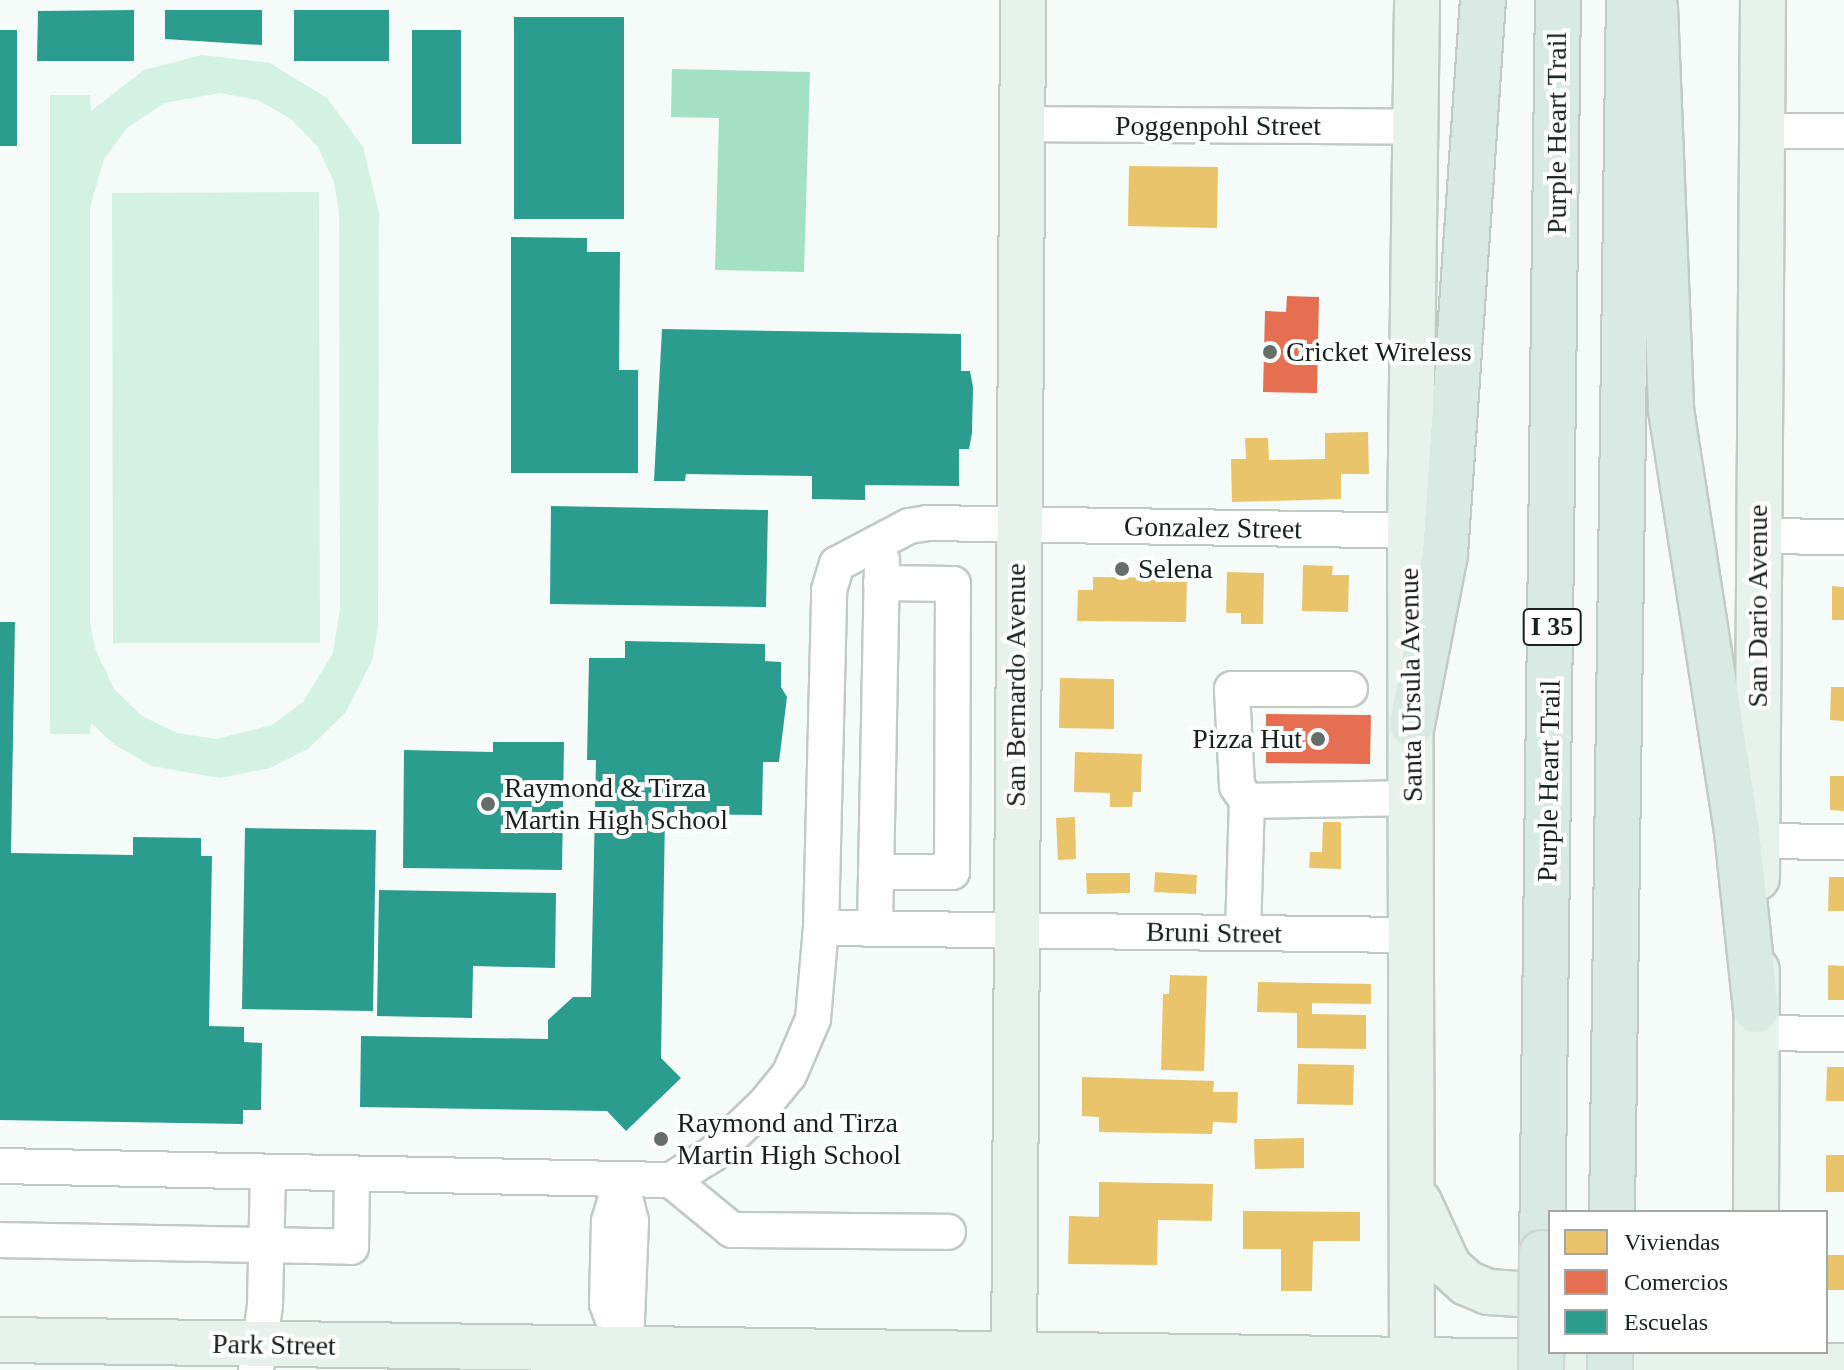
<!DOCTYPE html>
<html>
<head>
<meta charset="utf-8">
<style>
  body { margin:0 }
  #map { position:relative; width:1844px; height:1370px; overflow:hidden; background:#f5fbf8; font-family:Georgia,serif }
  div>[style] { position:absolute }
  .green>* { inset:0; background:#d3f2e3 }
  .water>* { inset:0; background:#a4e0c4 }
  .homes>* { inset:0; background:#e9c46a }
  .shops>* { inset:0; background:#e76f51 }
  .schools>* { inset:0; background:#2a9d8f }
  .roads { filter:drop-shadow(2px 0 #c1cac5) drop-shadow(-2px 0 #c1cac5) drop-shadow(0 2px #c1cac5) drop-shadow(0 -2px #c1cac5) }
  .minor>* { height:34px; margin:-17px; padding:0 17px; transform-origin:17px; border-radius:17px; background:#fefefe }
  .major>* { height:44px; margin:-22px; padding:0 22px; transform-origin:22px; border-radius:22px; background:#e7f2ed }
  .highway>* { height:44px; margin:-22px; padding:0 22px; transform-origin:22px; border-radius:22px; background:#d8eae3 }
  .bridges { filter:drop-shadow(2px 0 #d1d6d4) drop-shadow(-2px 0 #d1d6d4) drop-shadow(0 2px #d1d6d4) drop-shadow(0 -2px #d1d6d4) }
  .highway-bridge>* { height:44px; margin:-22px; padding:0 22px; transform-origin:22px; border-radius:22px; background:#d8eae3 }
  .dots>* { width:22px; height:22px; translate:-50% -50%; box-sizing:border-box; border:4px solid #fff; border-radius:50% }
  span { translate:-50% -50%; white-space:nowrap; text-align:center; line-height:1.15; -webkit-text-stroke:8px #fff; paint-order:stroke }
  .shield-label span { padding:2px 6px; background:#fff; border:2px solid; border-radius:6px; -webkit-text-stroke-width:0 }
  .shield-label { font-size:26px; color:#17221c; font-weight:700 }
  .street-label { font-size:28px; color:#17221c }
  .poi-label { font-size:28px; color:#17221c }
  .left { translate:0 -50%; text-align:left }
  .right { translate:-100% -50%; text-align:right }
  .legend { position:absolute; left:1548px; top:1210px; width:280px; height:144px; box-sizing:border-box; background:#fff; border:2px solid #a2a7a4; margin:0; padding:10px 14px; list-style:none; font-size:24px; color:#17221c }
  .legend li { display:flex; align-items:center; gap:16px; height:40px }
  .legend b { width:40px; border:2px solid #a2a7a4 }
</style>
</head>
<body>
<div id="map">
  <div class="green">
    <i style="clip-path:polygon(evenodd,202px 55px,270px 63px,327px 98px,363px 147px,379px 213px,378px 627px,372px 661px,345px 713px,308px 749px,270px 768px,220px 778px,152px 766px,115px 745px,91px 723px,90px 734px,50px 734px,50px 95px,90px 95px,91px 111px,144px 70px,202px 55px,220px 93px,258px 100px,291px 119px,318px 147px,334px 182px,339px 213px,340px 609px,333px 653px,303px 702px,272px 725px,216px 739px,177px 733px,142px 716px,114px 689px,95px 648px,90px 623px,90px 208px,104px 159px,127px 128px,164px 103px,220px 93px)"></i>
    <i style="clip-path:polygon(319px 192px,320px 643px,113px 643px,112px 193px)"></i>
  </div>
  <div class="water">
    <i style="clip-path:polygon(672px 69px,810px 72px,804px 272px,715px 270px,719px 118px,671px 117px)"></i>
  </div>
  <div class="homes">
    <i style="clip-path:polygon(1129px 166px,1218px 167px,1217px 228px,1128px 226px)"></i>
    <i style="clip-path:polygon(1368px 432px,1369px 474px,1341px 474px,1341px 499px,1232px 502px,1231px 459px,1246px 459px,1245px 438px,1268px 438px,1269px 460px,1325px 459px,1325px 433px)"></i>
    <i style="clip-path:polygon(1303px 565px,1333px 566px,1332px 575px,1349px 575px,1348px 612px,1302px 611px)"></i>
    <i style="clip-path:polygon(1227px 572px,1264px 573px,1263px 624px,1241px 624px,1241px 613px,1226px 613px)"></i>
    <i style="clip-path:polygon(1093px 577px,1187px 578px,1186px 622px,1077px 621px,1078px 590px,1093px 590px)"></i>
    <i style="clip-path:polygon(1832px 586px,1844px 587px,1844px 620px,1832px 620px)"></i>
    <i style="clip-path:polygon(1060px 678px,1114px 679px,1114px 729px,1059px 728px)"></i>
    <i style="clip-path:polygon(1831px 687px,1844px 687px,1844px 721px,1830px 720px)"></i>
    <i style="clip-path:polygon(1075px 752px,1142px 754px,1141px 792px,1133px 792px,1132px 807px,1110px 807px,1110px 793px,1074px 792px)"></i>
    <i style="clip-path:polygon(1830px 776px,1844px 776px,1844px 811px,1830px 810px)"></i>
    <i style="clip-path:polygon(1075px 817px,1076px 859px,1058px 860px,1056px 818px)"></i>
    <i style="clip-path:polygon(1323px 822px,1341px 822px,1341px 869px,1309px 868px,1310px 852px,1322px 852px)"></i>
    <i style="clip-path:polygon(1155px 872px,1197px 875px,1196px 894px,1154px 892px)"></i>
    <i style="clip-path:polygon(1086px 873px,1130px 873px,1130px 893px,1087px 894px)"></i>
    <i style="clip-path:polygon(1829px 877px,1844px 877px,1844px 911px,1828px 911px)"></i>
    <i style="clip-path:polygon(1828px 965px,1844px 966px,1844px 1000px,1828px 1000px)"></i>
    <i style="clip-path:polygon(1170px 975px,1207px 976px,1204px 1071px,1161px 1070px,1163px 994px,1169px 994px)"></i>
    <i style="clip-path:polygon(1258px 982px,1371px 984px,1371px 1004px,1312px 1003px,1312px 1014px,1366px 1015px,1366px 1049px,1297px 1048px,1297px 1013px,1257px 1012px)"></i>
    <i style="clip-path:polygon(1298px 1064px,1354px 1065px,1353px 1105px,1297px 1104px)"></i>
    <i style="clip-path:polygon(1827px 1067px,1844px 1067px,1844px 1101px,1826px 1101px)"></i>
    <i style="clip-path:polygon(1082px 1077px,1214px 1081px,1213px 1092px,1238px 1092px,1237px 1123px,1213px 1122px,1212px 1134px,1099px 1132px,1099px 1117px,1082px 1116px)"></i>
    <i style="clip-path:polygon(1304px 1138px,1304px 1168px,1255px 1169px,1254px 1139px)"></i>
    <i style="clip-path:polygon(1826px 1155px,1844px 1155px,1844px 1192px,1826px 1192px)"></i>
    <i style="clip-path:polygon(1099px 1182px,1213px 1184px,1212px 1221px,1158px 1220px,1157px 1265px,1068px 1264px,1069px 1216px,1099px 1217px)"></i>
    <i style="clip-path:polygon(1243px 1211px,1360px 1212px,1360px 1241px,1313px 1241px,1312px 1291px,1281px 1291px,1281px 1249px,1243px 1249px)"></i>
    <i style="clip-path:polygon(1826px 1255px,1844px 1255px,1844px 1290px,1826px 1290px)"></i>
  </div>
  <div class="shops">
    <i style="clip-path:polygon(1287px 296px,1319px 297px,1317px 393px,1263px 392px,1265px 311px,1286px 312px)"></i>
    <i style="clip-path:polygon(1266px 714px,1371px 715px,1370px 764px,1266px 763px)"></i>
  </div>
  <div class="schools">
    <i style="clip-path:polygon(134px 10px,134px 61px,37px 61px,38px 11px)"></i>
    <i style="clip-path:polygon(165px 10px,262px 10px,262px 45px,165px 39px)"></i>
    <i style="clip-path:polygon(294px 10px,389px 10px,389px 61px,294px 61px)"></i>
    <i style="clip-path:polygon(514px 17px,624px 17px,624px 219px,514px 219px)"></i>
    <i style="clip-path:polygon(0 30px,17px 30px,17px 146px,0 146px)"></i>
    <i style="clip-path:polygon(412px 30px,461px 30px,461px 144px,412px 144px)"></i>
    <i style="clip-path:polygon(511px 237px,587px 238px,587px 252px,620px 252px,619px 370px,638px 370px,638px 473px,511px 473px)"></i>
    <i style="clip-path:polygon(662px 329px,961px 334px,961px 371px,970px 371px,973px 387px,972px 433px,969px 449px,959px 449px,959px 486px,865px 485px,865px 500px,812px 499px,812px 476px,686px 474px,685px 481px,654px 481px)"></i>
    <i style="clip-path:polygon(551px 506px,768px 510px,766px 607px,550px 604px)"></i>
    <i style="clip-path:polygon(0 622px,15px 622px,11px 853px,133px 855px,133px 837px,201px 838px,201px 856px,212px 856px,209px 1026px,244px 1027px,244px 1042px,262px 1043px,261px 1110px,243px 1110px,243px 1124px,0 1120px)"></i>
    <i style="clip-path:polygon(625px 641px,765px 644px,765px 661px,781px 662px,781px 687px,787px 697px,779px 762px,763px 762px,762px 815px,665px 814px,661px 1058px,681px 1078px,626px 1131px,607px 1111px,360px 1107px,361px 1036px,548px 1039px,548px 1020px,573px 997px,591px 997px,596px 760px,587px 760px,589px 658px,625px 658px)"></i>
    <i style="clip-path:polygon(493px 742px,564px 742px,562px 870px,403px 868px,404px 750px,493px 752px)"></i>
    <i style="clip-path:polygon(245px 828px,376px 830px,373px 1011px,242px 1009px)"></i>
    <i style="clip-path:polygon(379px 890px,556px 893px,555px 968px,473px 966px,472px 1018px,377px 1016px)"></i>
  </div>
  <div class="roads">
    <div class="minor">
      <i style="left:1023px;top:124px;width:390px;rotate:0.4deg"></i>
      <i style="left:1762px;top:131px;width:82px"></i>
      <i style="left:1758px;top:536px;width:86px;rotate:0.7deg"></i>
      <i style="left:1247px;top:801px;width:166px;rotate:-1deg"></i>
      <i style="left:1757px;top:841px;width:87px;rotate:0.7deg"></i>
      <i style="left:876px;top:872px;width:76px"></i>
      <i style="left:952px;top:872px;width:288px;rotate:-89.8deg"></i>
      <i style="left:953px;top:584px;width:72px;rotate:-179.2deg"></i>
      <i style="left:821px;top:928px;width:593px;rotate:0.68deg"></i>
      <i style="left:875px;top:928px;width:368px;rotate:-88.9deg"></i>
      <i style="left:1243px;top:933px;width:132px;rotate:-88.3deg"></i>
      <i style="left:1247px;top:801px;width:18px;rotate:-124deg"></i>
      <i style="left:1237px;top:786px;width:97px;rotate:-93deg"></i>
      <i style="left:1232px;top:689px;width:118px"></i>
      <i style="left:1756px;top:1033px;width:88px;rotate:0.7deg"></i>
      <i style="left:0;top:1166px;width:671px;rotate:1.2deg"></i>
      <i style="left:671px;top:1180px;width:49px;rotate:-31.8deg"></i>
      <i style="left:713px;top:1154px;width:74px;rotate:-43.9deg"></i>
      <i style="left:766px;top:1103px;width:36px;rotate:-51deg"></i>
      <i style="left:789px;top:1075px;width:61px;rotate:-66.8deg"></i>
      <i style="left:813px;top:1019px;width:91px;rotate:-85deg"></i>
      <i style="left:821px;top:928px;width:338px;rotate:-88.6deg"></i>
      <i style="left:829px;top:590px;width:27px;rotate:-73deg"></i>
      <i style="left:837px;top:564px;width:81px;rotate:-27.8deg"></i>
      <i style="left:909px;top:526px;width:18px;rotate:-9deg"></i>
      <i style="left:927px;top:523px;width:483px;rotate:0.9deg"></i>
      <i style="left:671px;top:1180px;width:79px;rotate:39.3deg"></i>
      <i style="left:732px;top:1230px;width:216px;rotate:0.5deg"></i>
      <i style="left:0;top:1240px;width:351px;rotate:1.1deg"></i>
      <i style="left:351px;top:1247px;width:72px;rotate:-89.2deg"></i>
      <i style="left:256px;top:1370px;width:66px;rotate:-82.1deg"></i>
      <i style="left:265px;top:1305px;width:132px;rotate:-88.7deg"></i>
      <i style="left:625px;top:1370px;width:149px;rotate:-87.7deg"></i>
      <i style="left:631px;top:1221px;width:40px;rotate:-104.4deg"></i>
      <i style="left:621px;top:1182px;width:41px;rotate:107.1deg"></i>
      <i style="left:609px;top:1221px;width:83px;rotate:91.4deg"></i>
      <i style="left:607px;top:1304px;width:50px;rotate:69deg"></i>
    </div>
    <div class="major">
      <i style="left:1757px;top:878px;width:878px;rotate:-89.61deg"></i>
      <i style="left:1419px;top:1202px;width:72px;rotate:65.2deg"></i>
      <i style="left:1449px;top:1267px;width:24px;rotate:42deg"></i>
      <i style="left:1467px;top:1283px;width:23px;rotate:23deg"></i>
      <i style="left:1488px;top:1292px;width:62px;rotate:3.7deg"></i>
      <i style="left:1756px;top:1212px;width:242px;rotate:-89.8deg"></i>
      <i style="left:0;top:1340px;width:1844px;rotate:0.81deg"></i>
      <i style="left:1014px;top:1370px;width:1370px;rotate:-89.62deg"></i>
      <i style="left:1412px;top:1370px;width:839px;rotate:-90.14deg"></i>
      <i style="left:1410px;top:531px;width:531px;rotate:-89.24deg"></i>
    </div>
    <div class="highway">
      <i style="left:1655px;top:7px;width:403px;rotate:87.7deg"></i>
      <i style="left:1671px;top:410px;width:427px;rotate:81.1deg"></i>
      <i style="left:1737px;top:832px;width:179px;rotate:83.9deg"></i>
      <i style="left:1412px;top:724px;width:173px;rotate:-79deg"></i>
      <i style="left:1445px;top:554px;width:555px;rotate:-86.08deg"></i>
      <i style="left:1612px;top:1212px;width:1212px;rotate:-89.2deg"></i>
      <i style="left:1542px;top:1253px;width:1253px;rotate:-89.27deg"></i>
    </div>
  </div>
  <div class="bridges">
    <div class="highway-bridge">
      <i style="left:1541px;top:1370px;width:117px;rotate:-89.5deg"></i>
      <i style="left:1610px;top:1370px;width:18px;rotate:-90deg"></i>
    </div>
  </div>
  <div class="dots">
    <i style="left:1270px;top:352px;background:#656e69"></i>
    <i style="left:1122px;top:569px;background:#656e69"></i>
    <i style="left:1318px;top:739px;background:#656e69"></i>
    <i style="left:488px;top:804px;background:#656e69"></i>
    <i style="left:661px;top:1139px;background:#656e69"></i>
  </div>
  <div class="shield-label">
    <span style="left:1552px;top:627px">I 35</span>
  </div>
  <div class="street-label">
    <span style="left:1218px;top:126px">Poggenpohl Street</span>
    <span style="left:1557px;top:133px;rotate:-90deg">Purple Heart Trail</span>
    <span style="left:1213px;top:528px;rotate:1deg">Gonzalez Street</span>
    <span style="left:1758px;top:606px;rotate:-90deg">San Dario Avenue</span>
    <span style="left:1016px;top:685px;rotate:-90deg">San Bernardo Avenue</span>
    <span style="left:1411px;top:685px;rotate:-91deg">Santa Ursula Avenue</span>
    <span style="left:1549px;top:781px;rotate:-89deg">Purple Heart Trail</span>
    <span style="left:1214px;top:933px;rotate:1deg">Bruni Street</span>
    <span style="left:274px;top:1345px;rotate:1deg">Park Street</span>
  </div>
  <div class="poi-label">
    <span class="left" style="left:1286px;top:352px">Cricket Wireless</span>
    <span class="left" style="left:1138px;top:569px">Selena</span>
    <span class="right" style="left:1302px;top:739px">Pizza Hut</span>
    <span class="left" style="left:504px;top:804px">Raymond &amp; Tirza<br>Martin High School</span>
    <span class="left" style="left:677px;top:1139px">Raymond and Tirza<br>Martin High School</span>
  </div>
  <ul class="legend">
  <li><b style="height:22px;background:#e9c46a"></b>Viviendas</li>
  <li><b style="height:22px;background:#e76f51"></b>Comercios</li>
  <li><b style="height:22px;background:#2a9d8f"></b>Escuelas</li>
  </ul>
</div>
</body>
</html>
